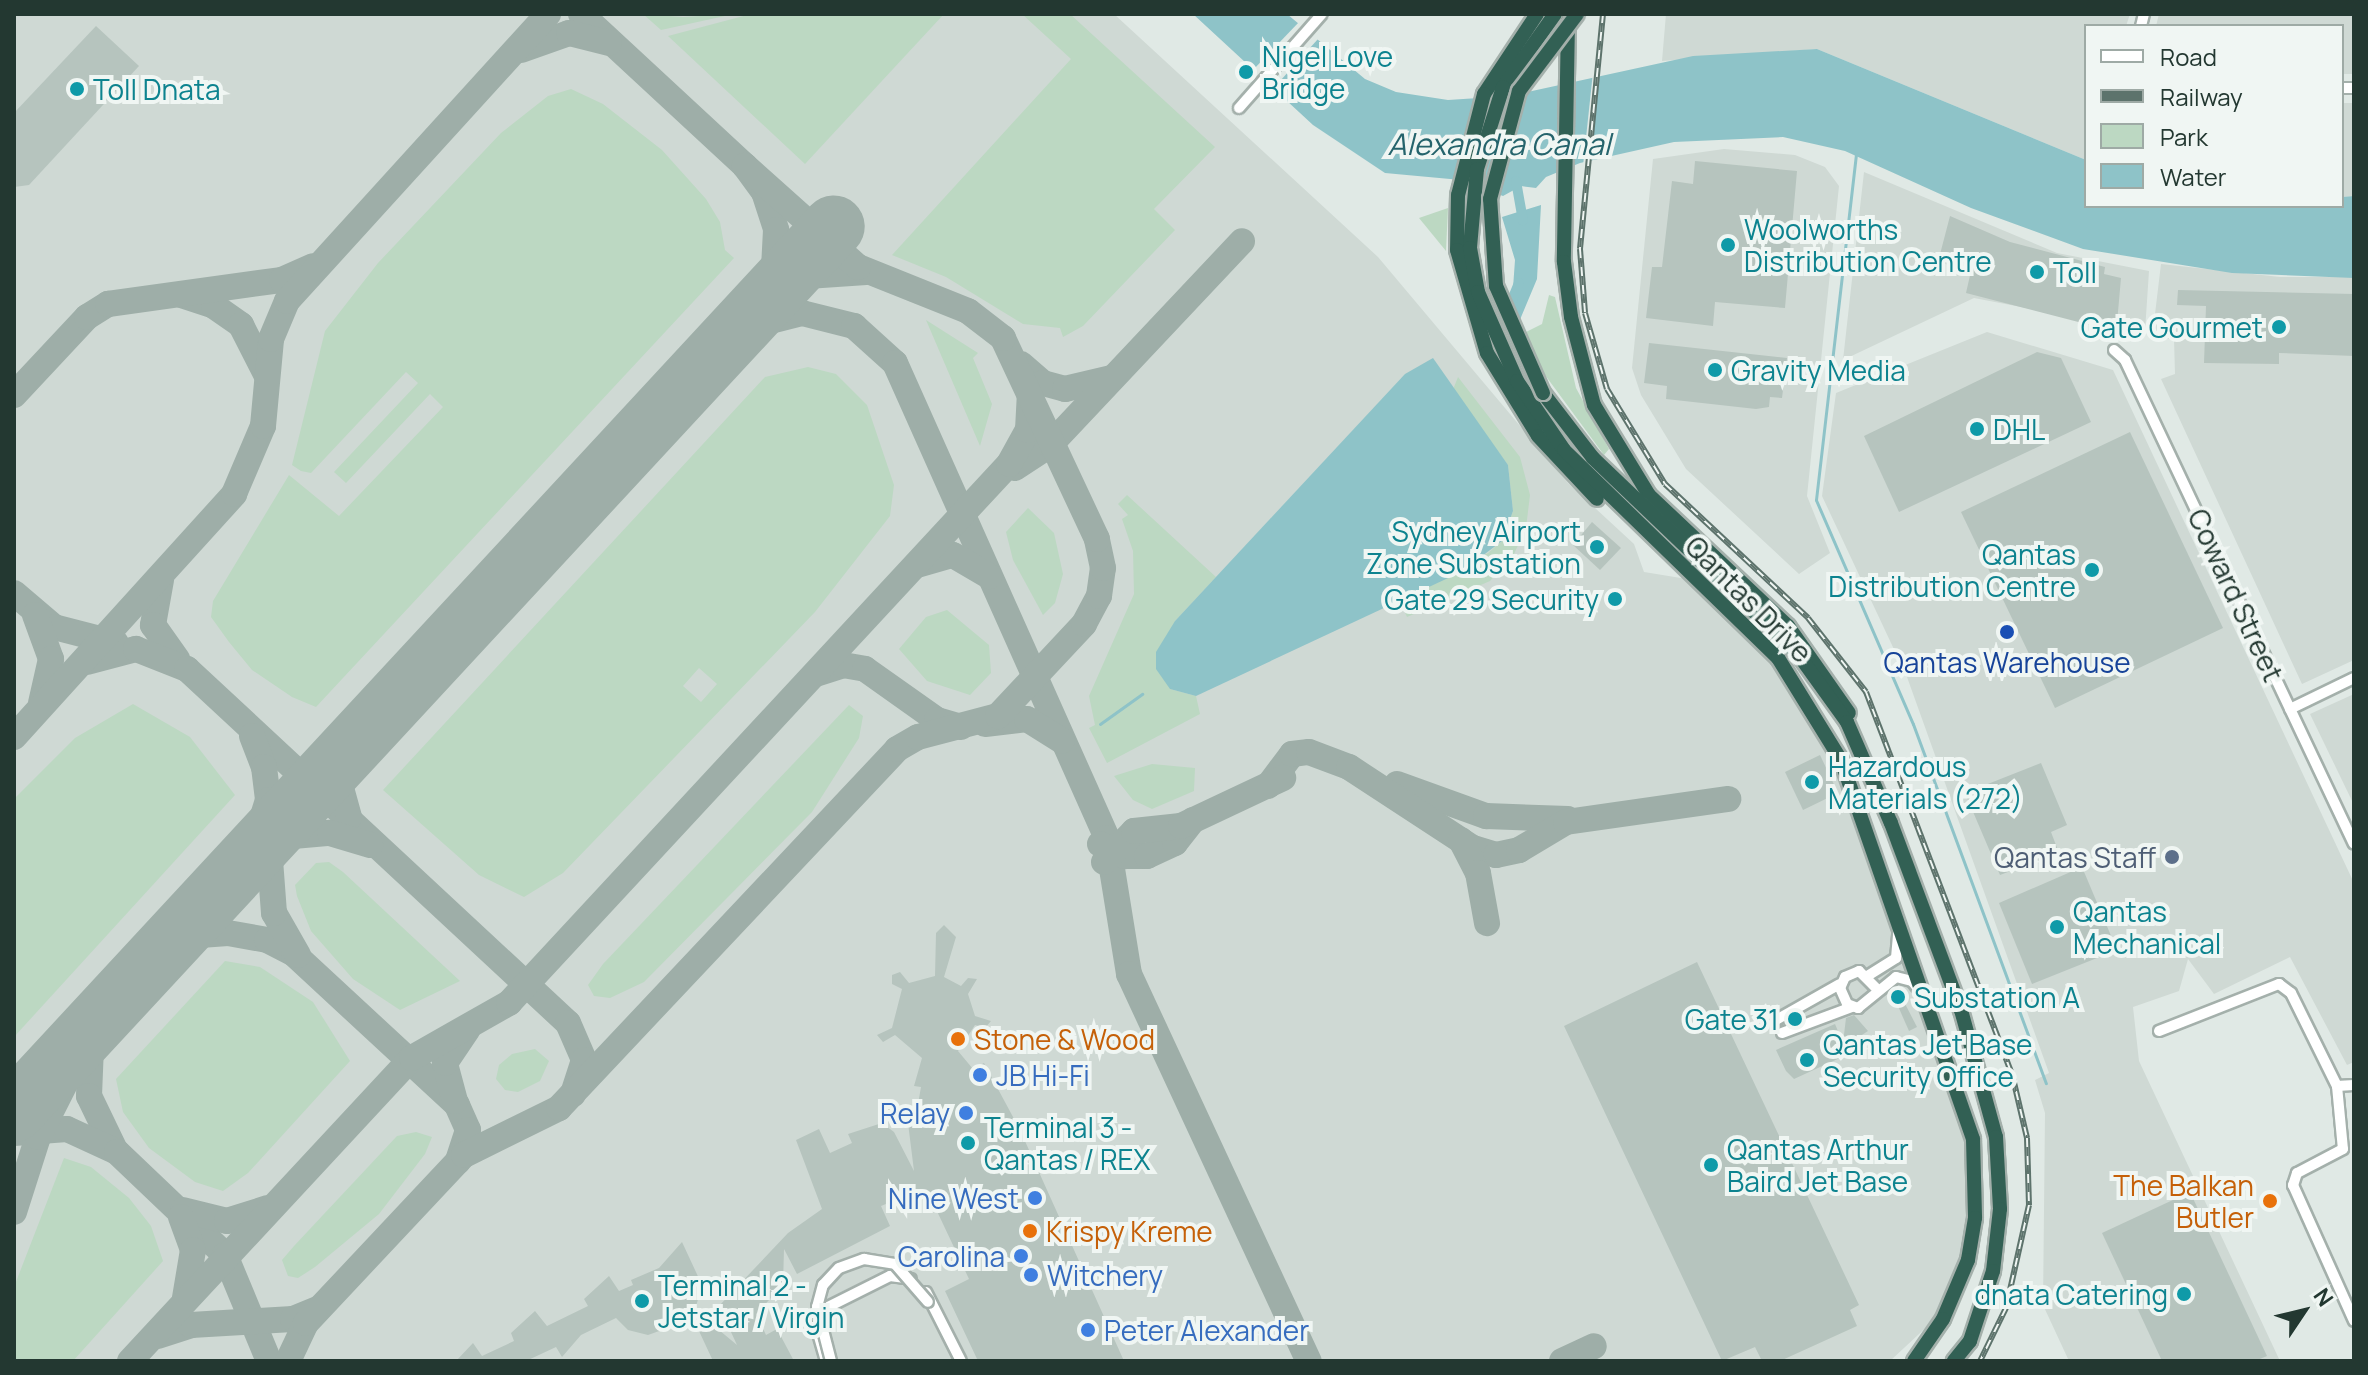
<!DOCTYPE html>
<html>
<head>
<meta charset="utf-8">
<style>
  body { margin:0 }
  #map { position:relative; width:2368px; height:1375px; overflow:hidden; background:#e0e9e5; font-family:Manrope,sans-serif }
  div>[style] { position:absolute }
  .built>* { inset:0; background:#cfd9d4 }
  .green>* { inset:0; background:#bcd8c2 }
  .water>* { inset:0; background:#8ec3c8 }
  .pier>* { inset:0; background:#e0e9e5 }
  .stream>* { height:3px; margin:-1.5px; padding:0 1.5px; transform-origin:1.5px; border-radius:1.5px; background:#8ec3c8 }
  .canal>* { height:10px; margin:-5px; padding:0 5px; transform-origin:5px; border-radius:5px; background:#8ec3c8 }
  .taxiway>* { height:26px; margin:-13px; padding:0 13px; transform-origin:13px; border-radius:13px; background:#9eaea8 }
  .runway>* { height:62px; margin:-31px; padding:0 31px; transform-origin:31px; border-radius:31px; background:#9eaea8 }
  .building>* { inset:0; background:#b6c4be }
  .roads { filter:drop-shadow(2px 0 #a4b0ab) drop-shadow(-2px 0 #a4b0ab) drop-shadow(0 2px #a4b0ab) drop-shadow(0 -2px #a4b0ab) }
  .minor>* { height:10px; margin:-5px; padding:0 5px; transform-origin:5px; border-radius:5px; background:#fff }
  .highway>* { height:14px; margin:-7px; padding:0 7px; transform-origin:7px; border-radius:7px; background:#326054 }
  .rail>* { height:6px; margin-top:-3px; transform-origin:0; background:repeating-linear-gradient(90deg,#f0f6f3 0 9px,#5d736c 0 18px); box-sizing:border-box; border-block:2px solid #5d736c }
  .bridges { filter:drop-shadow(2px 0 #a4b0ab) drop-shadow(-2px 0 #a4b0ab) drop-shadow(0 2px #a4b0ab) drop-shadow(0 -2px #a4b0ab) }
  .minor-bridge>* { height:10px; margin:-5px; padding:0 5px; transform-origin:5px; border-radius:5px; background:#fff }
  .highway-bridge>* { height:14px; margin:-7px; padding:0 7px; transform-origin:7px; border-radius:7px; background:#326054 }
  .dots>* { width:22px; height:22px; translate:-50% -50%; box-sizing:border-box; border:4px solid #f0f6f3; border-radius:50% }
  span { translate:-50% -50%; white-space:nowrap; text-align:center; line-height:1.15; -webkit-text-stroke:8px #f0f6f3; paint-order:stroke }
  .culture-label { font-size:28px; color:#0d838f }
  .left { translate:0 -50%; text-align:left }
  .right { translate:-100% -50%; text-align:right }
  .street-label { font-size:28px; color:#233831 }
  .transit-label { font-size:28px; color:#164399 }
  .service-label { font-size:28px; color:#4e5e75 }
  .food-label { font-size:28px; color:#c56008 }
  .shop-label { font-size:28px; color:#366cbe }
  .water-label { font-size:30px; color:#25646c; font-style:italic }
  .frame { position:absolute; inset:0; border:16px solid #233831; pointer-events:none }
  .legend { position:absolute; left:2084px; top:24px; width:260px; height:184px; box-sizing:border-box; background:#f0f6f3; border:2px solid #9eaaa5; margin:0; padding:10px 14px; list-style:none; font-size:24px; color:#233831 }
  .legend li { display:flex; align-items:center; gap:16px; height:40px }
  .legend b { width:40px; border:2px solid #9eaaa5 }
  .north { position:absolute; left:2264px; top:1271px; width:80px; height:80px; -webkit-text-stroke:6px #f0f6f3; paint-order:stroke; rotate:55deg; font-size:22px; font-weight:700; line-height:32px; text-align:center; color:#233831 }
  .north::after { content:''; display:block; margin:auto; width:28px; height:36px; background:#233831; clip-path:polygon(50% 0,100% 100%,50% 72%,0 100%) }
</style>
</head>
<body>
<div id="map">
  <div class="built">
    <i style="clip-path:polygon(14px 14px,1114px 14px,1378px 257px,1568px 483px,1634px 544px,1644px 572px,1687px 579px,1774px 662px,1833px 759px,1966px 1139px,1969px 1215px,1962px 1257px,1933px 1321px,1890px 1361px,14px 1361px)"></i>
    <i style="clip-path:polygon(1666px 14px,2130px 14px,2126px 26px,2086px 26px,2086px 160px,1817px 49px,1662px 61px)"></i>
    <i style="clip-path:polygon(2159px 14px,2354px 14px,2354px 74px,2342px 74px,2342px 26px,2156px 26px)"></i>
    <i style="clip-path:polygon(2342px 103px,2354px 103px,2354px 196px,2342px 197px)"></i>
    <i style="clip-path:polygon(1724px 149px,1795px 155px,1825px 167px,1839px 186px,1807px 496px,1830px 553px,1799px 574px,1686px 469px,1641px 395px,1632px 368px,1653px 159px)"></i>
    <i style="clip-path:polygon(1864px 172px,2057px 253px,2149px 271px,2145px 331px,1974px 298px,1843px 360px)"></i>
    <i style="clip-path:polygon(2161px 264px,2280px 277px,2354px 277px,2354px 660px,2302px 684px,2161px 379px,2175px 374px,2174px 339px,2152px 339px)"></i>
    <i style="clip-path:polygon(1987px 332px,2113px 370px,2354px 883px,2354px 1062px,2347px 1065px,2290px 957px,2214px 994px,2188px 959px,2179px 991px,2133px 1007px,2139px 1061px,2280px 1361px,2069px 1361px,2043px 1305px,2045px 1113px,2035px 1080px,2049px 1073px,1907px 677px,1822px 496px,1836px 393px)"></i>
    <i style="clip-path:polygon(2354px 694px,2354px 805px,2310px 714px)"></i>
  </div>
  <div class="green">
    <i style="clip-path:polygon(643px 14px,683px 17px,734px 14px,661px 30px)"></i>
    <i style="clip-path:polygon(751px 14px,944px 14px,805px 164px,668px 36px)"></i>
    <i style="clip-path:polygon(1022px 14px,1070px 14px,1215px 147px,1154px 209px,1175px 230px,1083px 326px,1063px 337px,1060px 328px,1023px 324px,946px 277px,892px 255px,1071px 59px)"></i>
    <i style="clip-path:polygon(571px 89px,603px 104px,662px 150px,706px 199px,720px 222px,725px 250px,734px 258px,316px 707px,292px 697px,252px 670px,229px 642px,211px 617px,213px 601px,289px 475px,339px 516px,443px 407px,430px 394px,346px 483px,334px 472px,418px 383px,406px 372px,311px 473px,301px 471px,292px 465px,325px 331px,378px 263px,501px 133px,548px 96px)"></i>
    <i style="clip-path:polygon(1448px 208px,1446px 251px,1419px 218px)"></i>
    <i style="clip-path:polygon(1549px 295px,1555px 297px,1576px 388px,1609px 449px,1604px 455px,1545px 375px,1524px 333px,1542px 324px)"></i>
    <i style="clip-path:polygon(926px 320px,978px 353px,973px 358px,992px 404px,980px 446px)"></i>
    <i style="clip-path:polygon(evenodd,808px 367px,836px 374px,867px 405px,894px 485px,890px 516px,815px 612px,563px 873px,524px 897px,479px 875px,383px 790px,765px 377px,808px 367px,699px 668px,717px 684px,701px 702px,683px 686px,699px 668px)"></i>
    <i style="clip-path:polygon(1458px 377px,1520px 457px,1530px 495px,1526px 528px,1514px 554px,1490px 581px,1407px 617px,1399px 600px,1488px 553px,1502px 541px,1513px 511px,1508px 465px,1452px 392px)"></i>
    <i style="clip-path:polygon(1127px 495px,1216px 577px,1175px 621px,1170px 689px,1196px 696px,1200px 714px,1107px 763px,1089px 728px,1095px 725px,1089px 696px,1134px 594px,1133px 551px,1122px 519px,1128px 515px,1118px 504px)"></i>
    <i style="clip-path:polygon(1028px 508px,1054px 533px,1063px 574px,1055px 603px,1043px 615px,1013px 560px,1006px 532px)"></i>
    <i style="clip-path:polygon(947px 610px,989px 645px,991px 673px,970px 695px,927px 681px,899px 649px,926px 617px)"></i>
    <i style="clip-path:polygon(133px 704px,190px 737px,235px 795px,14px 1037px,14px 799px,75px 738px)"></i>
    <i style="clip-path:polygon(849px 705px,863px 716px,859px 738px,812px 812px,644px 982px,610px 998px,594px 996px,588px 985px,603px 964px)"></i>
    <i style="clip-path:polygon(1152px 764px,1195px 768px,1194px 791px,1152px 809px,1133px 800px,1114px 776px)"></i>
    <i style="clip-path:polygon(329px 862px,343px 872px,460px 981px,400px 1010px,353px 979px,311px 931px,297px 896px,295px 885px,316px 863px)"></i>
    <i style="clip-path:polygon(225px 961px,260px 967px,313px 1002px,350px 1061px,248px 1173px,223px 1191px,195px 1182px,149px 1148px,123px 1112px,116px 1079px)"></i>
    <i style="clip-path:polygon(535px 1049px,549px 1061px,540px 1081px,518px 1092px,505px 1090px,496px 1079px,499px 1065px,512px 1054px)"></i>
    <i style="clip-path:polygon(416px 1132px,432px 1137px,425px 1154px,379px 1214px,315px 1267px,298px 1278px,288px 1276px,282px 1260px,294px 1246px,397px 1136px)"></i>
    <i style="clip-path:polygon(64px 1158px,91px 1167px,129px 1198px,151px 1226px,163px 1261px,73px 1361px,14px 1361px,14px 1287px)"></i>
  </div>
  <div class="water">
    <i style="clip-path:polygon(1193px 14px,1287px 14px,1365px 79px,1396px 92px,1448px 100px,1509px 96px,1693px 56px,1817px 49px,2086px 160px,2086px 206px,2342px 206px,2342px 197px,2354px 196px,2354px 278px,2232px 273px,2083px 249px,1971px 208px,1845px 151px,1783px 137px,1674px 142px,1580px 163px,1546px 177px,1536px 188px,1521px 186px,1503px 196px,1461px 180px,1385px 173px,1313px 125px)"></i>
    <i style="clip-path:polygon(1541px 205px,1537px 279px,1519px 322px,1512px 302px,1515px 260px,1502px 217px)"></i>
    <i style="clip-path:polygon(1433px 358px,1508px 465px,1513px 511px,1502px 541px,1461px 572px,1196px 696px,1170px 689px,1156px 669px,1156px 652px,1175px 621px,1405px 374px)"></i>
  </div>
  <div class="pier">
    <i style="clip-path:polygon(1300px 21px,1318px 39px,1271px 91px,1251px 72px)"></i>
    <i style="clip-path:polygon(1600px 70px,1590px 165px,1583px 166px,1593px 72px)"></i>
  </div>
  <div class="stream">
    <i style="left:1856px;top:154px;width:348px;rotate:96.6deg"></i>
    <i style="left:1816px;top:500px;width:244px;rotate:66.6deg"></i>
    <i style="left:1913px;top:724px;width:383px;rotate:69.7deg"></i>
    <i style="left:1100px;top:724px;width:52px;rotate:-35.5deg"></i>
  </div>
  <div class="canal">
    <i style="left:1516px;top:181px;width:40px;rotate:80deg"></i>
    <i style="left:1503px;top:322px;width:42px;rotate:-67.7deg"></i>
  </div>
  <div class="taxiway">
    <i style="left:581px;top:14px;width:224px;rotate:42.8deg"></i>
    <i style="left:745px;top:166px;width:32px;rotate:54deg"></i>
    <i style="left:764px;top:192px;width:40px;rotate:72deg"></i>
    <i style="left:776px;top:230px;width:39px;rotate:93deg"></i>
    <i style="left:774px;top:269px;width:33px;rotate:111deg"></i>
    <i style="left:762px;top:300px;width:33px;rotate:131deg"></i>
    <i style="left:521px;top:50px;width:51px;rotate:-19.5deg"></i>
    <i style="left:569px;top:33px;width:41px;rotate:14deg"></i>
    <i style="left:184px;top:296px;width:32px;rotate:18deg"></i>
    <i style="left:214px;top:306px;width:33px;rotate:35deg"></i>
    <i style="left:241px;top:325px;width:55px;rotate:63deg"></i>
    <i style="left:763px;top:304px;width:52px;rotate:-32.5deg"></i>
    <i style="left:807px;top:276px;width:59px;rotate:-3.9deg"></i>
    <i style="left:712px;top:359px;width:47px;rotate:-42.4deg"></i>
    <i style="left:747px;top:327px;width:57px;rotate:-14.3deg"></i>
    <i style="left:802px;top:313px;width:54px;rotate:14deg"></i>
    <i style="left:854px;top:326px;width:55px;rotate:42.1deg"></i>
    <i style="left:895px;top:363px;width:520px;rotate:65.95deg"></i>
    <i style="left:1107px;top:838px;width:138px;rotate:80.8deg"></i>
    <i style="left:1129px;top:974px;width:427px;rotate:65.1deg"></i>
    <i style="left:1021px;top:364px;width:29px;rotate:41deg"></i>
    <i style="left:1043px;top:383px;width:23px;rotate:15deg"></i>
    <i style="left:1065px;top:389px;width:47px;rotate:-13.4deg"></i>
    <i style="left:14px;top:395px;width:107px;rotate:-46.9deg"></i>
    <i style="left:87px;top:317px;width:25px;rotate:-32deg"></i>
    <i style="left:108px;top:304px;width:176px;rotate:-7.9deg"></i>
    <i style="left:282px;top:280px;width:34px;rotate:-24deg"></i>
    <i style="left:1015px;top:468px;width:42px;rotate:-33.3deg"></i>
    <i style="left:1050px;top:445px;width:280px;rotate:-46.7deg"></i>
    <i style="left:917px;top:565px;width:37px;rotate:-16deg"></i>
    <i style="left:953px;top:555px;width:42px;rotate:30.3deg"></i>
    <i style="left:161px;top:580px;width:46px;rotate:100.1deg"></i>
    <i style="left:153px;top:625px;width:42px;rotate:54.8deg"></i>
    <i style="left:14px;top:593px;width:52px;rotate:40.4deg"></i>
    <i style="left:54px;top:627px;width:64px;rotate:14.5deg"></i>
    <i style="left:35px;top:615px;width:47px;rotate:70deg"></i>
    <i style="left:51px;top:659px;width:45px;rotate:102.8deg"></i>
    <i style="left:87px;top:662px;width:51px;rotate:-14.9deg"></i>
    <i style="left:136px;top:649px;width:55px;rotate:21.4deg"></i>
    <i style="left:187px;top:669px;width:520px;rotate:42.9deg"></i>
    <i style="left:568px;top:1023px;width:40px;rotate:66.6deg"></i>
    <i style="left:584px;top:1060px;width:36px;rotate:108deg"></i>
    <i style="left:816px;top:674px;width:28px;rotate:-18deg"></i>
    <i style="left:843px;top:665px;width:22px;rotate:10deg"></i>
    <i style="left:865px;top:669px;width:88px;rotate:35.3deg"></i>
    <i style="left:937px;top:720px;width:25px;rotate:16deg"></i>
    <i style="left:985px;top:724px;width:42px;rotate:-6.8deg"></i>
    <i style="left:1027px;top:719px;width:41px;rotate:32.2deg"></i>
    <i style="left:252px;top:736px;width:33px;rotate:69deg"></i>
    <i style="left:264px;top:767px;width:33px;rotate:83deg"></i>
    <i style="left:268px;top:800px;width:53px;rotate:107.4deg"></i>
    <i style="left:14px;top:737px;width:328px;rotate:-47.8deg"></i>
    <i style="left:234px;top:494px;width:74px;rotate:-66.9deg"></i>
    <i style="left:263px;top:426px;width:87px;rotate:-84.7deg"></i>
    <i style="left:271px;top:339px;width:41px;rotate:-67.2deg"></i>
    <i style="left:287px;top:301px;width:388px;rotate:-47.7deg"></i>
    <i style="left:1397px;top:784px;width:95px;rotate:19.8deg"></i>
    <i style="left:1486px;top:816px;width:82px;rotate:2.1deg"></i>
    <i style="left:1268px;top:786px;width:40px;rotate:-53deg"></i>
    <i style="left:1292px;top:754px;width:17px;rotate:-7deg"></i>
    <i style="left:1309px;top:752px;width:43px;rotate:20.6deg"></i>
    <i style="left:1349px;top:767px;width:148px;rotate:33.2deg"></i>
    <i style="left:1473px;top:848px;width:24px;rotate:17deg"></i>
    <i style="left:1496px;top:855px;width:24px;rotate:-12deg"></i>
    <i style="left:1519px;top:850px;width:55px;rotate:-30.8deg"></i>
    <i style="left:1566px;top:822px;width:164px;rotate:-8.1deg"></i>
    <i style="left:349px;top:817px;width:41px;rotate:-105.4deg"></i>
    <i style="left:338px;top:777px;width:23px;rotate:-70deg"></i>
    <i style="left:346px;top:755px;width:28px;rotate:-48deg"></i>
    <i style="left:1461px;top:840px;width:37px;rotate:63deg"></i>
    <i style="left:1478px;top:873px;width:51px;rotate:79.8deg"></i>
    <i style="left:1100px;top:844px;width:28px;rotate:26deg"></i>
    <i style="left:1125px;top:856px;width:22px"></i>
    <i style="left:1147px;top:856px;width:31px;rotate:-25deg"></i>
    <i style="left:1175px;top:843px;width:29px;rotate:-52deg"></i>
    <i style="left:1104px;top:862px;width:43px;rotate:-45.9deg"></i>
    <i style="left:1134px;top:831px;width:47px;rotate:-6.1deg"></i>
    <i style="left:1181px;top:826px;width:113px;rotate:-25.2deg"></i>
    <i style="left:230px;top:879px;width:43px;rotate:-44.1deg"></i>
    <i style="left:261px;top:849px;width:35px;rotate:-22deg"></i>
    <i style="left:293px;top:836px;width:37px;rotate:-5deg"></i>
    <i style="left:330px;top:833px;width:42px;rotate:16.7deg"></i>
    <i style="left:167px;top:951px;width:37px;rotate:-26deg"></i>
    <i style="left:200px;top:935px;width:28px;rotate:-4deg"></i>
    <i style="left:228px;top:933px;width:40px;rotate:10deg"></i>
    <i style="left:267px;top:940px;width:30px;rotate:27deg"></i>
    <i style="left:294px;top:954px;width:222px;rotate:42.8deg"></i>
    <i style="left:457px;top:1105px;width:27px;rotate:66deg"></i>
    <i style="left:468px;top:1130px;width:33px;rotate:108deg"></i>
    <i style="left:298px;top:955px;width:48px;rotate:-119.7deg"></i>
    <i style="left:274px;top:913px;width:53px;rotate:-94.3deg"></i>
    <i style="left:270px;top:860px;width:33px;rotate:-72deg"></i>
    <i style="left:280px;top:829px;width:59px;rotate:-51.2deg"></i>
    <i style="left:91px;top:1046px;width:50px;rotate:92.3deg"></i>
    <i style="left:89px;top:1096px;width:58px;rotate:64.3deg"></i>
    <i style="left:455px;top:1101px;width:39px;rotate:-105deg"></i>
    <i style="left:445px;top:1063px;width:40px;rotate:-56deg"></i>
    <i style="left:14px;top:1133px;width:53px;rotate:-4.3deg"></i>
    <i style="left:67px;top:1129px;width:55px;rotate:24.7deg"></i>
    <i style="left:117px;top:1152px;width:149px;rotate:43.6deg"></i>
    <i style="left:225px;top:1255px;width:115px;rotate:67.5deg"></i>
    <i style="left:183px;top:1210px;width:45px;rotate:14deg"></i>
    <i style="left:227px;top:1221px;width:43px;rotate:-17.6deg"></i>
    <i style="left:14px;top:1212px;width:79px;rotate:-72.3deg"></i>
    <i style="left:38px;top:1137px;width:73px;rotate:-63.1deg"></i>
    <i style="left:71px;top:1072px;width:168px;rotate:-51.8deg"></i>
    <i style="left:181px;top:1217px;width:35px;rotate:70deg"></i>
    <i style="left:193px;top:1250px;width:49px;rotate:99.5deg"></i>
    <i style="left:158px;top:1336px;width:35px;rotate:-18deg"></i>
    <i style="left:191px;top:1325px;width:102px;rotate:-3.4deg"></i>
    <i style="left:293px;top:1319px;width:27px;rotate:-22deg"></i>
    <i style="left:130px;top:1361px;width:414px;rotate:-47.1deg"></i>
    <i style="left:412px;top:1058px;width:112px;rotate:-29.6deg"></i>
    <i style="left:509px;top:1003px;width:735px;rotate:-47.15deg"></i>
    <i style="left:1009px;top:464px;width:39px;rotate:-61deg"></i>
    <i style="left:1028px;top:430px;width:34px;rotate:-87deg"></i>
    <i style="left:288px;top:1361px;width:42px;rotate:-64.7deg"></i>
    <i style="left:306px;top:1323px;width:231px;rotate:-46.8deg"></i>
    <i style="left:464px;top:1155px;width:106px;rotate:-26.3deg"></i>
    <i style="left:559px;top:1108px;width:493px;rotate:-46.7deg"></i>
    <i style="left:897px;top:749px;width:24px;rotate:-30deg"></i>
    <i style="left:918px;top:737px;width:83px;rotate:-14.7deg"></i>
    <i style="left:998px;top:716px;width:126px;rotate:-46.9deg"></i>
    <i style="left:1084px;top:624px;width:32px;rotate:-62deg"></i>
    <i style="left:1099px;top:596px;width:28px;rotate:-82deg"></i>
    <i style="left:1103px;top:568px;width:30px;rotate:-102deg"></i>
    <i style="left:1097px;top:539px;width:222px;rotate:-115.1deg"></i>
    <i style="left:1003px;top:338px;width:44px;rotate:-142.4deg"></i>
    <i style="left:968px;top:311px;width:118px;rotate:-158.2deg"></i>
    <i style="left:858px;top:267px;width:152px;rotate:-138.2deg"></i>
    <i style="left:1562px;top:1361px;width:35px;rotate:-25deg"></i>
  </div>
  <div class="runway">
    <i style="left:14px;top:1111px;width:1206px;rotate:-47.18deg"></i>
  </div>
  <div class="building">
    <i style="clip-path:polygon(96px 26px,139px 66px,29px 185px,14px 187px,14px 113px)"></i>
    <i style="clip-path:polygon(1695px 161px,1797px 171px,1785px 308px,1715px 302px,1713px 326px,1646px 318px,1652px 267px,1662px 267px,1672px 181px,1693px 184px)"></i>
    <i style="clip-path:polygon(1950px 216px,2010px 242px,2105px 267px,2104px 274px,2121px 278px,2117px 323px,2092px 316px,2090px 325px,1966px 293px,1971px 271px,1938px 262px)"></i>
    <i style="clip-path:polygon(2178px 290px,2354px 294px,2354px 356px,2279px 353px,2279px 364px,2204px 363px,2206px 306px,2177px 305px)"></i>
    <i style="clip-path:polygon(1649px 343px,1787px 358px,1782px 398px,1770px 397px,1769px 407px,1756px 409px,1666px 399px,1667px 386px,1644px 383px)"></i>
    <i style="clip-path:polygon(2037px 352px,2061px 358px,2091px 422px,1899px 512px,1864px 436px)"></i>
    <i style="clip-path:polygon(2130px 432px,2223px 628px,2055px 708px,1961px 512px)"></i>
    <i style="clip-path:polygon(1592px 522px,1621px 548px,1600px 570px,1573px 545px)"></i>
    <i style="clip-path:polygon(1820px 755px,1838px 793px,1803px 810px,1785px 772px)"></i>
    <i style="clip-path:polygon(2041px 763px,2067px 825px,2051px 832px,2059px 853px,2000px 875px,1965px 793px)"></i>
    <i style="clip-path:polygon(2082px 867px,2117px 950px,2032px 984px,1999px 903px)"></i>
    <i style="clip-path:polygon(944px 925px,956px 937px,944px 977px,961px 986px,968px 978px,977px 979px,968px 994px,975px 1016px,991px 1021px,985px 1028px,975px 1025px,958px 1051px,973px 1069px,984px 1063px,1020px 1130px,1124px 1361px,978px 1361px,945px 1291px,969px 1279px,935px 1207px,928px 1210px,918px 1191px,881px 1206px,890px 1226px,797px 1274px,784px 1249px,783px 1285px,756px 1314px,766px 1335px,777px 1329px,794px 1361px,713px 1361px,699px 1331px,687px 1321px,648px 1335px,628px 1330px,616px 1318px,581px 1335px,562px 1357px,556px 1347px,526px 1361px,456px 1361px,473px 1343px,482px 1356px,514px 1341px,511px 1333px,535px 1311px,547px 1326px,588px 1306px,584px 1299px,609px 1276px,619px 1291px,633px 1285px,631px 1280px,659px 1268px,682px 1242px,702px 1285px,695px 1310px,737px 1345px,719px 1306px,788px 1233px,822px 1209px,796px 1140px,819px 1129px,830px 1153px,852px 1143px,848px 1134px,882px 1123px,894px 1132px,914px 1171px,908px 1123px,915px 1121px,921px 1087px,914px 1086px,922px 1058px,895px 1035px,883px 1042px,877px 1035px,892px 1028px,902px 989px,892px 984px,892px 975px,900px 972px,909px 983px,935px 976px,936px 933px)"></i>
    <i style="clip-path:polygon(1697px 962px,1859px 1305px,1850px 1310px,1857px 1326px,1780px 1361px,1762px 1361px,1755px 1347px,1722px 1361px,1564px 1026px)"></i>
    <i style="clip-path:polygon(1900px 994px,1917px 1027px,1909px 1031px,1894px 997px)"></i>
    <i style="clip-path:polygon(1854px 1015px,1868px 1031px,1851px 1042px,1855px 1051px,1794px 1079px,1786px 1071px,1776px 1050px,1835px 1024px,1843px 1043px,1846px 1018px)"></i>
    <i style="clip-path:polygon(2190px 1192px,2267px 1356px,2255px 1361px,2162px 1361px,2102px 1233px)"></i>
  </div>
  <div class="roads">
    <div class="minor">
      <i style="left:2141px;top:26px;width:12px;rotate:-76deg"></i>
      <i style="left:2342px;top:88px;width:12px"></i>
      <i style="left:1239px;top:108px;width:125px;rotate:-48.6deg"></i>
      <i style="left:2114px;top:350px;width:15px;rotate:42deg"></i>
      <i style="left:2125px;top:360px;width:535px;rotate:64.68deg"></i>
      <i style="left:2290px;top:709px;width:71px;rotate:-25.8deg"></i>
      <i style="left:1869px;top:975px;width:32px;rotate:-32deg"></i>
      <i style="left:1896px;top:958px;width:24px;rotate:-85deg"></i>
      <i style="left:1876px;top:988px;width:24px;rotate:-135deg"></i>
      <i style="left:1859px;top:971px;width:15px;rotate:157deg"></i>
      <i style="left:1845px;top:977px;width:12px;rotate:114deg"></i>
      <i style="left:1840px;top:988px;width:17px;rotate:66deg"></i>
      <i style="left:1847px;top:1004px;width:12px;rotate:20deg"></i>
      <i style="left:1858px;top:1008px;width:49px;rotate:-39.2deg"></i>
      <i style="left:1896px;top:977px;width:16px;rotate:14deg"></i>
      <i style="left:1912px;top:981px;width:11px;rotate:52deg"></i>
      <i style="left:1776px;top:1020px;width:73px;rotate:-29.4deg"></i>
      <i style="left:2159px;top:1031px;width:129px;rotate:-21.4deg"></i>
      <i style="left:2279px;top:984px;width:15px;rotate:37deg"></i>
      <i style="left:2291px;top:993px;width:104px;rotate:63.7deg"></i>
      <i style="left:1782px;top:1033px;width:75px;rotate:-20.4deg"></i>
      <i style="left:2337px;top:1086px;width:63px;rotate:84.6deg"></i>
      <i style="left:2343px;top:1149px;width:52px;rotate:152.4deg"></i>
      <i style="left:2297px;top:1173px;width:13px;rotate:108deg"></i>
      <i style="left:2293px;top:1185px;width:149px;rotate:65.8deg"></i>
      <i style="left:2337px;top:1086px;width:17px;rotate:-3deg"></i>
      <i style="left:926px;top:1292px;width:77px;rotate:63.1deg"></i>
      <i style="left:826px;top:1361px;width:33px;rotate:-106deg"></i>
      <i style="left:817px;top:1329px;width:23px;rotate:-67deg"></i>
      <i style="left:826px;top:1308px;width:72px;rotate:-26.6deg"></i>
      <i style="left:890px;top:1276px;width:21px;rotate:8deg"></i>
    </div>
    <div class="highway">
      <i style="left:1537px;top:14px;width:96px;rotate:123.5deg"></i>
      <i style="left:1484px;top:94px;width:104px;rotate:104.4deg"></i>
      <i style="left:1458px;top:195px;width:55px;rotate:91deg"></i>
      <i style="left:1457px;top:250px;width:107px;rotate:73.8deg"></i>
      <i style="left:1487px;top:353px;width:97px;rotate:58.4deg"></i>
      <i style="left:1538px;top:436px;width:86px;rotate:46.9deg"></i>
      <i style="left:1555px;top:14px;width:90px;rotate:125.5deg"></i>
      <i style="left:1503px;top:87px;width:86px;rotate:107.6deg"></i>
      <i style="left:1477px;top:169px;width:79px;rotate:95.1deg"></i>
      <i style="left:1470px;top:248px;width:45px;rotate:79.7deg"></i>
      <i style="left:1478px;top:292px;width:97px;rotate:66.3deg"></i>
      <i style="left:1517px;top:381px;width:83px;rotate:55.7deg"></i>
      <i style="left:1564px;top:450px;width:298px;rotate:44.2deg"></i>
      <i style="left:1778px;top:658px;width:120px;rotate:58.3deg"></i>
      <i style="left:1841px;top:760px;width:401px;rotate:70.8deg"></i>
      <i style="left:1973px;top:1139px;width:79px;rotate:88.5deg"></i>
      <i style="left:1975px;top:1218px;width:43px;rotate:99.5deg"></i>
      <i style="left:1968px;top:1260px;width:64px;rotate:113deg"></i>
      <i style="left:1943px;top:1319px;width:51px;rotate:124.6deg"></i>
      <i style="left:1568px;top:21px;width:241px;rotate:91deg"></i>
      <i style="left:1564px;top:262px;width:55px;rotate:82.7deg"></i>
      <i style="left:1571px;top:317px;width:91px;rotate:75.4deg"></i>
      <i style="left:1594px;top:405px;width:105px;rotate:58.6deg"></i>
      <i style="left:1649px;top:495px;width:191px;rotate:43.3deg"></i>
      <i style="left:1788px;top:626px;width:106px;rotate:55deg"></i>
      <i style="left:1543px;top:393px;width:82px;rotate:52.4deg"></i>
      <i style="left:1593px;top:458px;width:284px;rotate:43.7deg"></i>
      <i style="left:1798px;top:654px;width:84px;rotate:54.2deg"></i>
      <i style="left:1847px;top:722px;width:110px;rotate:66.5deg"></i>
      <i style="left:1891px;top:823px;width:200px;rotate:69.5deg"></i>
      <i style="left:1961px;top:1010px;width:132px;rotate:74.6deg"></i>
      <i style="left:1996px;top:1137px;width:72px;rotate:86.8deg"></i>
      <i style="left:2000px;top:1209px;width:62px;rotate:96.4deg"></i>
      <i style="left:1993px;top:1271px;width:74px;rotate:108.2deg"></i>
      <i style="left:1970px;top:1341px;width:26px;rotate:129deg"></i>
    </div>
  </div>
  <div class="rail">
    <i style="left:1603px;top:14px;width:236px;rotate:95.6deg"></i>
    <i style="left:1580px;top:249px;width:64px;rotate:85.5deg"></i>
    <i style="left:1585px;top:313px;width:79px;rotate:73.9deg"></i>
    <i style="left:1607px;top:389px;width:111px;rotate:58.6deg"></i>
    <i style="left:1665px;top:484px;width:196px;rotate:43.1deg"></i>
    <i style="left:1808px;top:618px;width:94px;rotate:51.9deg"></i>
    <i style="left:1866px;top:692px;width:409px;rotate:69.1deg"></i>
    <i style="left:2012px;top:1074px;width:66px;rotate:76.8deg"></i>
    <i style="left:2027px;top:1138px;width:67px;rotate:88.3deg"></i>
    <i style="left:2029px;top:1205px;width:106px;rotate:102.6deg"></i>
    <i style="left:2006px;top:1308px;width:59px;rotate:116.1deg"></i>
  </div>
  <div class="bridges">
    <div class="minor-bridge">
      <i style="left:831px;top:1361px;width:56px;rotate:-104.5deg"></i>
      <i style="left:817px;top:1307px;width:23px;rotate:-75deg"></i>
      <i style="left:823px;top:1285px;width:23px;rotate:-47deg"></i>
      <i style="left:839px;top:1268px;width:27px;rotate:-20deg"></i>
      <i style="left:864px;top:1259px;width:31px;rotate:9deg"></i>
      <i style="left:895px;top:1264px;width:50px;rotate:49deg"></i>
    </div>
    <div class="highway-bridge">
      <i style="left:1543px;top:393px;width:117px;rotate:-113.7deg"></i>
      <i style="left:1496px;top:286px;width:87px;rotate:-93.9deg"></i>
      <i style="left:1490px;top:199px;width:112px;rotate:-75deg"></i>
      <i style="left:1519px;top:91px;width:96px;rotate:-53deg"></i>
    </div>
  </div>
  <div class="dots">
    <i style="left:1246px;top:72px;background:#0f9aa8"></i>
    <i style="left:77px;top:89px;background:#0f9aa8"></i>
    <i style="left:1728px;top:245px;background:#0f9aa8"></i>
    <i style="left:2037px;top:272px;background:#0f9aa8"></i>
    <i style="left:2279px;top:327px;background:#0f9aa8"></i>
    <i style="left:1715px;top:370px;background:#0f9aa8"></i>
    <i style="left:1977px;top:429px;background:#0f9aa8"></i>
    <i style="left:1597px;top:547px;background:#0f9aa8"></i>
    <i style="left:2092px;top:570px;background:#0f9aa8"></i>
    <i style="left:1615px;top:599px;background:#0f9aa8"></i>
    <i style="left:2007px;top:632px;background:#1a4fb4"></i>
    <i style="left:1812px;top:782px;background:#0f9aa8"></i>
    <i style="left:2172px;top:857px;background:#5c6f8a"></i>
    <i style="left:2057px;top:927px;background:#0f9aa8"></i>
    <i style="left:1898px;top:997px;background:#0f9aa8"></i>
    <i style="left:1795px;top:1019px;background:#0f9aa8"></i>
    <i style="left:958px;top:1039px;background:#e8710a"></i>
    <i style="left:1807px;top:1060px;background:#0f9aa8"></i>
    <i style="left:980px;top:1075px;background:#3f7fe0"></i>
    <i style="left:966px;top:1113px;background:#3f7fe0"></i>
    <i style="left:968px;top:1143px;background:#0f9aa8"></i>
    <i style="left:1711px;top:1165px;background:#0f9aa8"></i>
    <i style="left:1035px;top:1198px;background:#3f7fe0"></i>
    <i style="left:2270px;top:1201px;background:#e8710a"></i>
    <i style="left:1030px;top:1231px;background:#e8710a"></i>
    <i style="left:1021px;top:1256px;background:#3f7fe0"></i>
    <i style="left:1031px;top:1275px;background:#3f7fe0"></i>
    <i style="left:2184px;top:1294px;background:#0f9aa8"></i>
    <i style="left:642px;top:1301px;background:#0f9aa8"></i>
    <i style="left:1088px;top:1330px;background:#3f7fe0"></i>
  </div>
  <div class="culture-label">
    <span class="left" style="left:1262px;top:72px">Nigel Love<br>Bridge</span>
    <span class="left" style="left:93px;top:89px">Toll Dnata</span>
    <span class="left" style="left:1744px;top:245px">Woolworths<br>Distribution Centre</span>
    <span class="left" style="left:2053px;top:272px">Toll</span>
    <span class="right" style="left:2263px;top:327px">Gate Gourmet</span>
    <span class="left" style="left:1731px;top:370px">Gravity Media</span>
    <span class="left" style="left:1993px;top:429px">DHL</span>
    <span class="right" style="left:1581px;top:547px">Sydney Airport<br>Zone Substation</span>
    <span class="right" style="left:2076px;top:570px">Qantas<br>Distribution Centre</span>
    <span class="right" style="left:1599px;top:599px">Gate 29 Security</span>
    <span class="left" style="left:1828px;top:782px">Hazardous<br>Materials (272)</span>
    <span class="left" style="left:2073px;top:927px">Qantas<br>Mechanical</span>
    <span class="left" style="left:1914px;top:997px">Substation A</span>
    <span class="right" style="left:1779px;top:1019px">Gate 31</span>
    <span class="left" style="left:1823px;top:1060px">Qantas Jet Base<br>Security Office</span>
    <span class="left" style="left:984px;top:1143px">Terminal 3 -<br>Qantas / REX</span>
    <span class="left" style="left:1727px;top:1165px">Qantas Arthur<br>Baird Jet Base</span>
    <span class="left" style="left:658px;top:1301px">Terminal 2 -<br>Jetstar / Virgin</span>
    <span class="right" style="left:2168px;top:1294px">dnata Catering</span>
  </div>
  <div class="street-label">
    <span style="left:2236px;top:595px;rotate:65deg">Coward Street</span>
    <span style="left:1749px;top:599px;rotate:45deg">Qantas Drive</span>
  </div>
  <div class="transit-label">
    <span style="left:2007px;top:662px">Qantas Warehouse</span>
  </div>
  <div class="service-label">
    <span class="right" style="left:2156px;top:857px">Qantas Staff</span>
  </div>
  <div class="food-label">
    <span class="left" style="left:974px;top:1039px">Stone &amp; Wood</span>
    <span class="right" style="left:2254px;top:1201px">The Balkan<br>Butler</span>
    <span class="left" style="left:1046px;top:1231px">Krispy Kreme</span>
  </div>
  <div class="shop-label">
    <span class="left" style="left:996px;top:1075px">JB Hi-Fi</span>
    <span class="right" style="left:950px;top:1113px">Relay</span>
    <span class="right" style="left:1019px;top:1198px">Nine West</span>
    <span class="right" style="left:1005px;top:1256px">Carolina</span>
    <span class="left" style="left:1047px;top:1275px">Witchery</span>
    <span class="left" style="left:1104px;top:1330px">Peter Alexander</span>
  </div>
  <div class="water-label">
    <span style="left:1499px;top:144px">Alexandra Canal</span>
  </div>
  <div class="frame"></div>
  <ul class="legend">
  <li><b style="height:10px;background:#fff"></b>Road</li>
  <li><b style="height:10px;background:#5d736c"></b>Railway</li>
  <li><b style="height:22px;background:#bcd8c2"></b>Park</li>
  <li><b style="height:22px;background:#8ec3c8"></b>Water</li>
  </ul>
  <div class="north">N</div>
</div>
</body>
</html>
